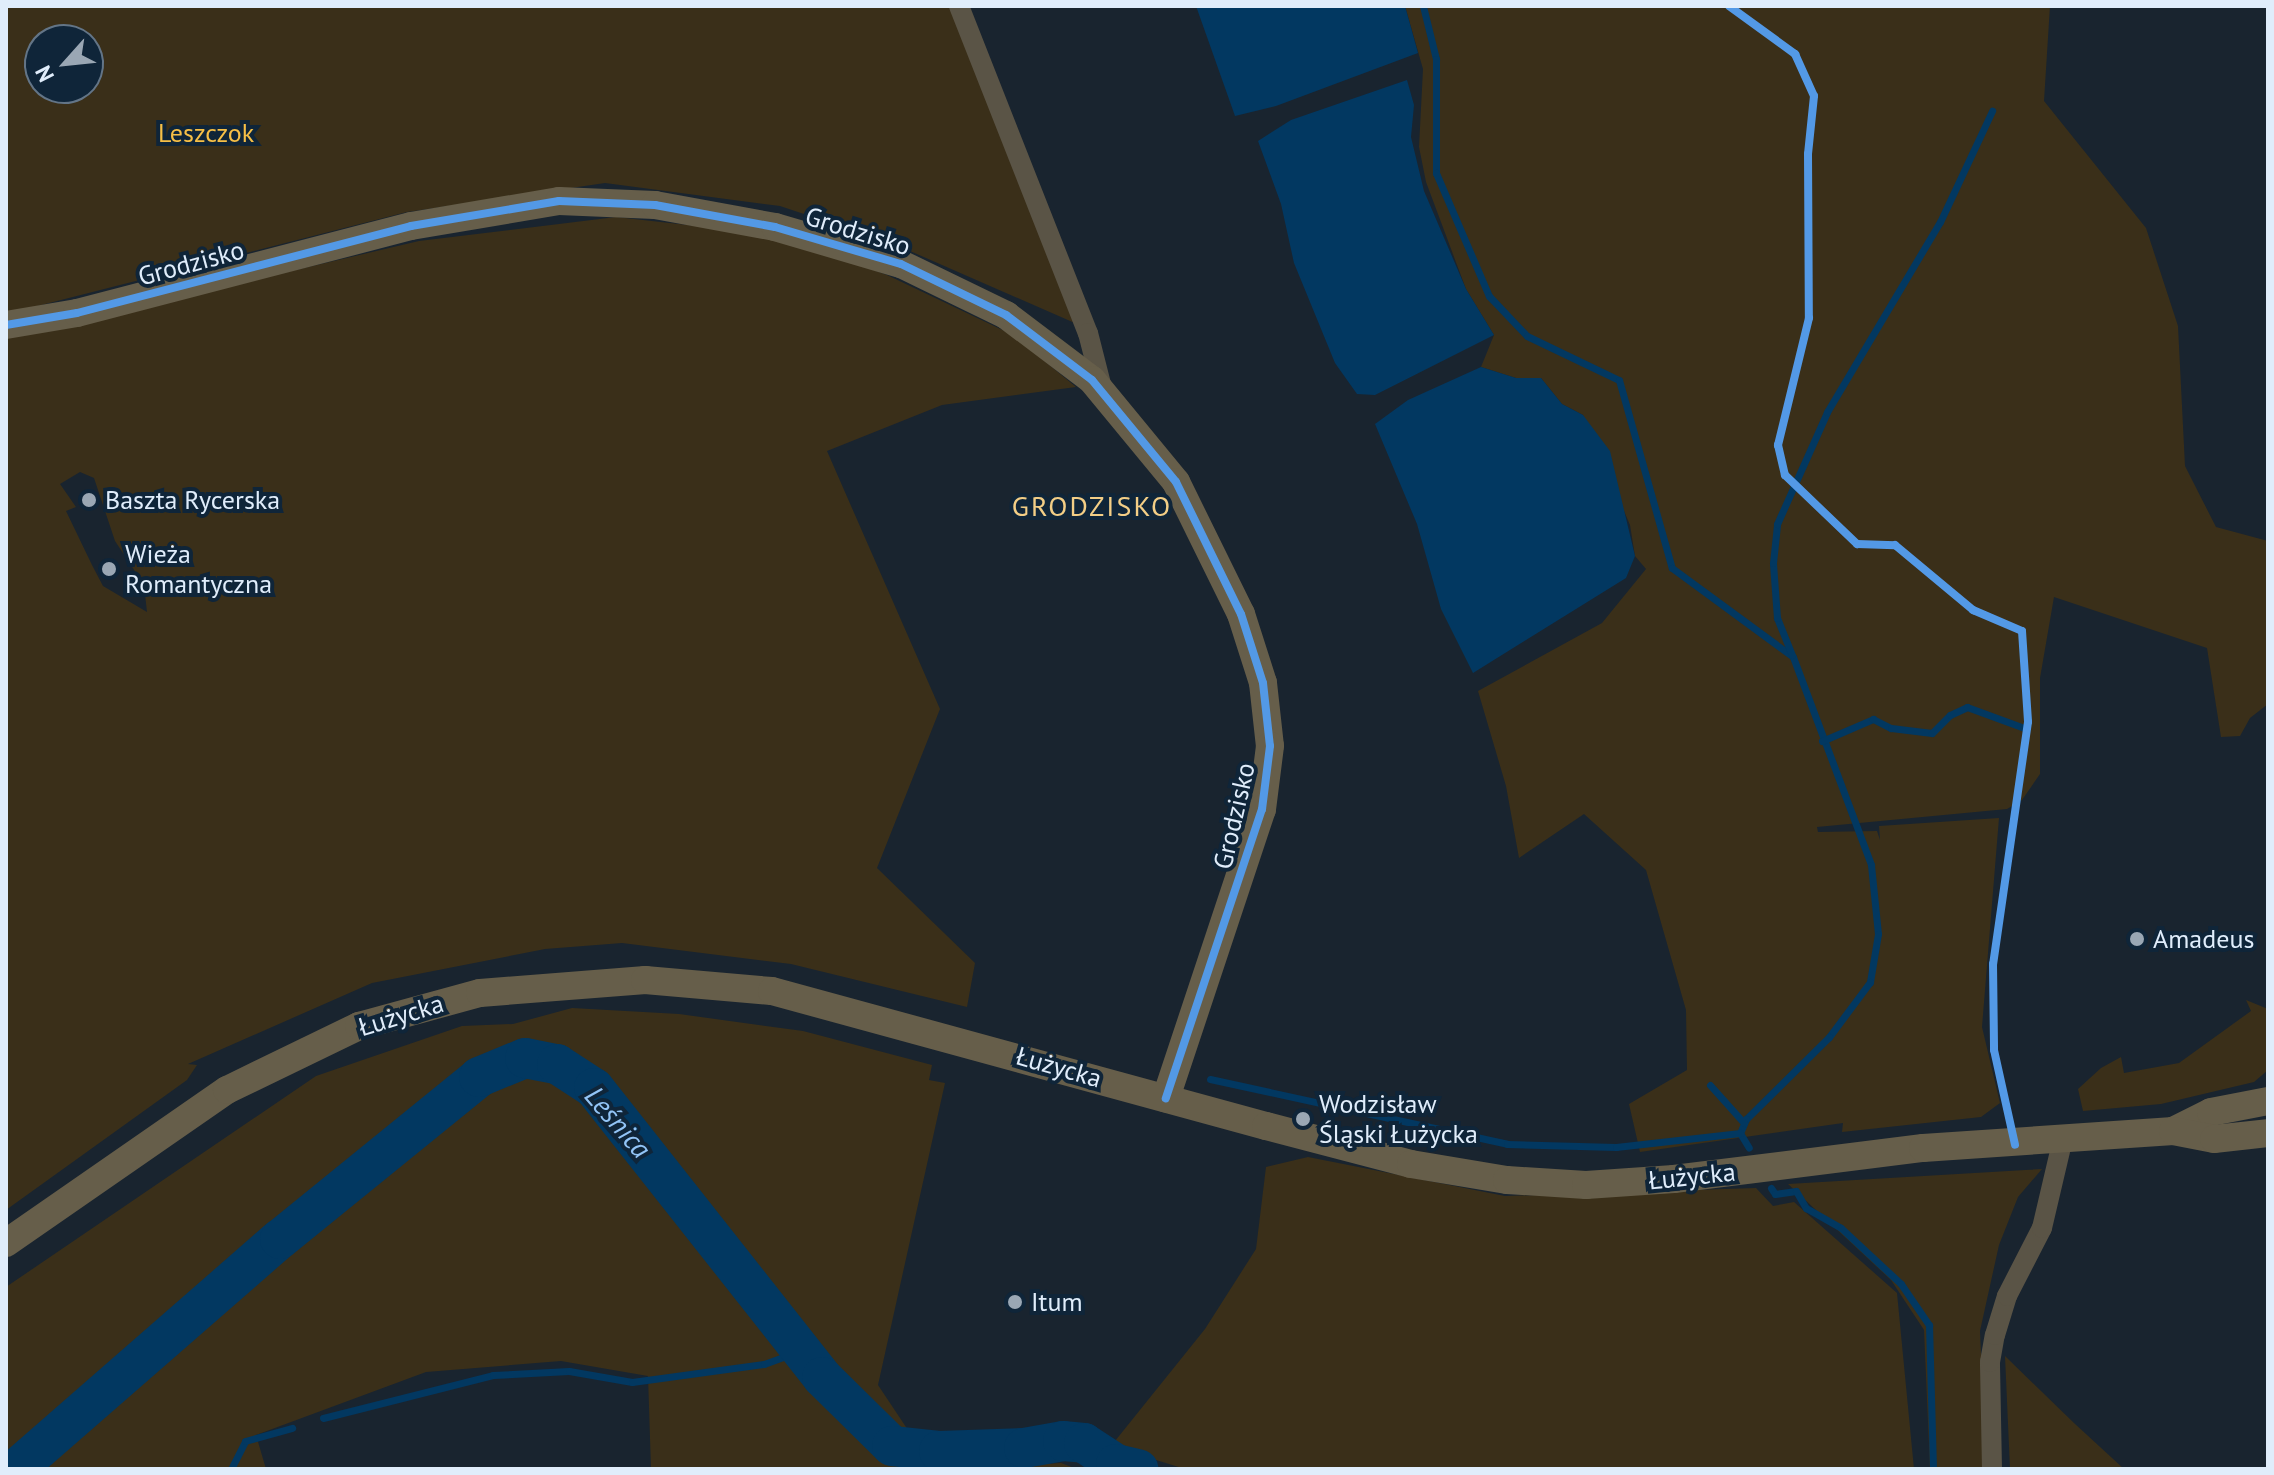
<!DOCTYPE html>
<html>
<head>
<meta charset="utf-8">
<style>
  body { margin:0 }
  #map { position:relative; width:2274px; height:1475px; overflow:hidden; background:#19242f; font-family:"PT Sans",sans-serif }
  div>[style] { position:absolute }
  .green>* { inset:0; background:#3a2f19 }
  .water>* { inset:0; background:#023861 }
  .stream>* { height:7px; margin:-3.5px; padding:0 3.5px; transform-origin:3.5px; border-radius:3.5px; background:#023861 }
  .river>* { height:40px; margin:-20px; padding:0 20px; transform-origin:20px; border-radius:20px; background:#023861 }
  .street>* { height:20px; margin:-10px; padding:0 10px; transform-origin:10px; border-radius:10px; background:#5a5446 }
  .secondary>* { height:28px; margin:-14px; padding:0 14px; transform-origin:14px; border-radius:14px; background:#665e4a }
  .cycleway>* { height:8px; margin:-4px; padding:0 4px; transform-origin:4px; border-radius:4px; background:#5399e6 }
  .dots>* { width:22px; height:22px; translate:-50% -50%; box-sizing:border-box; border:4px solid #0f2539; border-radius:50% }
  span { translate:-50% -50%; white-space:nowrap; text-align:center; line-height:1.15; -webkit-text-stroke:8px #0f2539; paint-order:stroke }
  .park-label { font-size:26px; color:#f6bf46 }
  .street-label { font-size:26px; color:#e0edfb }
  .poi-label { font-size:26px; color:#e0edfb }
  .left { translate:0 -50%; text-align:left }
  .neighbourhood-label { font-size:28px; color:#f3ce86; letter-spacing:2px }
  .water-label { font-size:28px; color:#92c4f6; font-style:italic }
  .frame { position:absolute; inset:0; border:8px solid #e0edfb; pointer-events:none }
  .north { position:absolute; left:24px; top:24px; width:80px; height:80px; box-sizing:border-box; background:#0f2539; border:2px solid #637587; border-radius:50%; rotate:243deg; font-size:22px; font-weight:700; line-height:32px; text-align:center; color:#e0edfb }
  .north::after { content:''; display:block; margin:auto; width:28px; height:36px; background:#9aa7b4; clip-path:polygon(50% 0,100% 100%,50% 72%,0 100%) }
</style>
</head>
<body>
<div id="map">
  <div class="green">
    <i style="clip-path:polygon(evenodd,6px 6px,952px 6px,1077px 324px,894px 244px,780px 206px,605px 183px,407px 212px,6px 314px,6px 6px,40px 40px,88px 40px,88px 88px,40px 88px,40px 40px)"></i>
    <i style="clip-path:polygon(1405px 6px,2050px 6px,2044px 101px,2146px 228px,2178px 326px,2185px 466px,2216px 527px,2268px 541px,2268px 704px,2250px 718px,2240px 736px,2221px 737px,2207px 648px,2054px 597px,2040px 678px,2040px 774px,2022px 800px,2007px 809px,1817px 827px,1818px 832px,1877px 831px,1880px 840px,1879px 826px,1999px 818px,1982px 1027px,2000px 1103px,1981px 1117px,1842px 1132px,1843px 1123px,1640px 1152px,1629px 1104px,1687px 1070px,1686px 1010px,1646px 870px,1584px 814px,1519px 858px,1506px 786px,1478px 691px,1602px 623px,1646px 569px,1635px 556px,1630px 525px,1583px 415px,1562px 404px,1541px 378px,1516px 378px,1481px 367px,1494px 335px,1466px 289px,1426px 182px,1419px 147px,1423px 69px)"></i>
    <i style="clip-path:polygon(evenodd,616px 217px,778px 235px,887px 275px,1013px 335px,1076px 387px,942px 405px,827px 451px,940px 709px,877px 868px,975px 963px,967px 1007px,791px 964px,622px 943px,545px 949px,372px 983px,188px 1064px,197px 1065px,187px 1080px,6px 1210px,6px 338px,419px 241px,616px 217px,80px 472px,94px 478px,115px 541px,144px 585px,147px 612px,103px 586px,92px 565px,66px 511px,76px 507px,60px 484px,80px 472px)"></i>
    <i style="clip-path:polygon(2246px 1000px,2268px 1009px,2268px 1070px,2254px 1082px,2161px 1104px,2083px 1111px,2078px 1089px,2101px 1068px,2121px 1057px,2124px 1073px,2179px 1063px,2251px 1011px)"></i>
    <i style="clip-path:polygon(572px 1008px,679px 1014px,803px 1031px,932px 1065px,929px 1080px,945px 1083px,878px 1385px,934px 1469px,651px 1469px,648px 1376px,561px 1361px,426px 1372px,256px 1435px,266px 1469px,6px 1469px,6px 1287px,316px 1076px,462px 1026px,513px 1024px)"></i>
    <i style="clip-path:polygon(1308px 1157px,1505px 1196px,1756px 1188px,1773px 1206px,1794px 1202px,1897px 1293px,1914px 1469px,1185px 1469px,1111px 1446px,1205px 1329px,1256px 1249px,1266px 1167px)"></i>
    <i style="clip-path:polygon(2042px 1169px,2018px 1197px,1999px 1245px,1980px 1331px,1986px 1469px,1930px 1469px,1924px 1330px,1891px 1280px,1788px 1184px)"></i>
    <i style="clip-path:polygon(2005px 1356px,2074px 1423px,2124px 1469px,2010px 1469px)"></i>
    <i style="clip-path:polygon(1015px 1448px,1029px 1465px,1061px 1463px,1077px 1469px,946px 1469px,1021px 1465px)"></i>
  </div>
  <div class="water">
    <i style="clip-path:polygon(1196px 6px,1405px 6px,1418px 53px,1276px 106px,1235px 116px)"></i>
    <i style="clip-path:polygon(1407px 80px,1414px 105px,1411px 137px,1424px 191px,1466px 289px,1494px 335px,1375px 395px,1357px 394px,1335px 363px,1294px 263px,1281px 204px,1258px 141px,1291px 120px)"></i>
    <i style="clip-path:polygon(1481px 367px,1516px 378px,1541px 378px,1562px 404px,1583px 415px,1610px 451px,1635px 556px,1626px 578px,1473px 673px,1441px 609px,1417px 524px,1375px 424px,1408px 400px)"></i>
  </div>
  <div class="stream">
    <i style="left:1423px;top:6px;width:55px;rotate:76.2deg"></i>
    <i style="left:1436px;top:59px;width:114px;rotate:90deg"></i>
    <i style="left:1436px;top:173px;width:134px;rotate:66.7deg"></i>
    <i style="left:1489px;top:296px;width:55px;rotate:46.5deg"></i>
    <i style="left:1527px;top:336px;width:102px;rotate:25.6deg"></i>
    <i style="left:1619px;top:380px;width:195px;rotate:74.3deg"></i>
    <i style="left:1672px;top:568px;width:150px;rotate:36.3deg"></i>
    <i style="left:1793px;top:657px;width:222px;rotate:69.4deg"></i>
    <i style="left:1871px;top:865px;width:69px;rotate:84.2deg"></i>
    <i style="left:1878px;top:934px;width:49px;rotate:99.5deg"></i>
    <i style="left:1870px;top:982px;width:69px;rotate:126.7deg"></i>
    <i style="left:1829px;top:1037px;width:117px;rotate:135.3deg"></i>
    <i style="left:1746px;top:1119px;width:15px;rotate:113deg"></i>
    <i style="left:1740px;top:1133px;width:17px;rotate:59deg"></i>
    <i style="left:1792px;top:655px;width:40px;rotate:-112deg"></i>
    <i style="left:1777px;top:618px;width:55px;rotate:-94.2deg"></i>
    <i style="left:1773px;top:563px;width:39px;rotate:-84deg"></i>
    <i style="left:1777px;top:524px;width:123px;rotate:-65.9deg"></i>
    <i style="left:1827px;top:412px;width:221px;rotate:-59.3deg"></i>
    <i style="left:1940px;top:222px;width:123px;rotate:-64.9deg"></i>
    <i style="left:1822px;top:741px;width:56px;rotate:-23.3deg"></i>
    <i style="left:1873px;top:719px;width:20px;rotate:27deg"></i>
    <i style="left:1891px;top:728px;width:41px;rotate:7deg"></i>
    <i style="left:1932px;top:733px;width:25px;rotate:-45deg"></i>
    <i style="left:1950px;top:715px;width:19px;rotate:-25deg"></i>
    <i style="left:1967px;top:707px;width:61px;rotate:20.2deg"></i>
    <i style="left:1210px;top:1079px;width:304px;rotate:12.3deg"></i>
    <i style="left:1507px;top:1144px;width:109px;rotate:1.6deg"></i>
    <i style="left:1616px;top:1147px;width:125px;rotate:-6.4deg"></i>
    <i style="left:1710px;top:1085px;width:51px;rotate:48.2deg"></i>
    <i style="left:1771px;top:1188px;width:7px;rotate:56deg"></i>
    <i style="left:1775px;top:1194px;width:21px;rotate:-8deg"></i>
    <i style="left:1796px;top:1191px;width:20px;rotate:60deg"></i>
    <i style="left:1806px;top:1208px;width:40px;rotate:29.7deg"></i>
    <i style="left:1841px;top:1228px;width:82px;rotate:43deg"></i>
    <i style="left:1901px;top:1284px;width:50px;rotate:55.7deg"></i>
    <i style="left:1929px;top:1325px;width:144px;rotate:88.4deg"></i>
    <i style="left:323px;top:1418px;width:175px;rotate:-14.2deg"></i>
    <i style="left:493px;top:1375px;width:76px;rotate:-3deg"></i>
    <i style="left:569px;top:1371px;width:64px;rotate:9.9deg"></i>
    <i style="left:632px;top:1382px;width:133px;rotate:-7.8deg"></i>
    <i style="left:764px;top:1364px;width:40px;rotate:-20.2deg"></i>
    <i style="left:231px;top:1469px;width:31px;rotate:-63deg"></i>
    <i style="left:245px;top:1441px;width:49px;rotate:-15.5deg"></i>
  </div>
  <div class="river">
    <i style="left:16px;top:1469px;width:350px;rotate:-41.1deg"></i>
    <i style="left:280px;top:1239px;width:257px;rotate:-39.1deg"></i>
    <i style="left:479px;top:1077px;width:50px;rotate:-22.4deg"></i>
    <i style="left:525px;top:1058px;width:33px;rotate:11deg"></i>
    <i style="left:557px;top:1064px;width:44px;rotate:33deg"></i>
    <i style="left:594px;top:1088px;width:368px;rotate:51.7deg"></i>
    <i style="left:822px;top:1377px;width:98px;rotate:44.6deg"></i>
    <i style="left:892px;top:1446px;width:47px;rotate:6.1deg"></i>
    <i style="left:939px;top:1451px;width:85px;rotate:-2deg"></i>
    <i style="left:1024px;top:1448px;width:40px;rotate:-10deg"></i>
    <i style="left:1063px;top:1441px;width:21px;rotate:5deg"></i>
    <i style="left:1084px;top:1443px;width:38px;rotate:33deg"></i>
    <i style="left:1116px;top:1464px;width:23px;rotate:13deg"></i>
  </div>
  <div class="street">
    <i style="left:959px;top:6px;width:352px;rotate:68.5deg"></i>
    <i style="left:1088px;top:333px;width:61px;rotate:75.7deg"></i>
    <i style="left:1992px;top:1469px;width:107px;rotate:-91.1deg"></i>
    <i style="left:1990px;top:1362px;width:27px;rotate:-80deg"></i>
    <i style="left:1995px;top:1335px;width:41px;rotate:-72.9deg"></i>
    <i style="left:2007px;top:1296px;width:76px;rotate:-62.8deg"></i>
    <i style="left:2042px;top:1228px;width:87px;rotate:-76.8deg"></i>
  </div>
  <div class="secondary">
    <i style="left:6px;top:325px;width:72px;rotate:-9.6deg"></i>
    <i style="left:77px;top:313px;width:345px;rotate:-14.6deg"></i>
    <i style="left:411px;top:226px;width:150px;rotate:-9.6deg"></i>
    <i style="left:559px;top:201px;width:96px;rotate:2.4deg"></i>
    <i style="left:655px;top:205px;width:122px;rotate:10.4deg"></i>
    <i style="left:775px;top:227px;width:131px;rotate:16.4deg"></i>
    <i style="left:901px;top:264px;width:117px;rotate:25.9deg"></i>
    <i style="left:1006px;top:315px;width:108px;rotate:37.1deg"></i>
    <i style="left:1092px;top:380px;width:132px;rotate:50.5deg"></i>
    <i style="left:1176px;top:482px;width:147px;rotate:63.8deg"></i>
    <i style="left:1241px;top:614px;width:72px;rotate:72.3deg"></i>
    <i style="left:1263px;top:683px;width:63px;rotate:83.7deg"></i>
    <i style="left:1270px;top:746px;width:64px;rotate:97.2deg"></i>
    <i style="left:1262px;top:809px;width:305px;rotate:108.4deg"></i>
    <i style="left:2173px;top:1131px;width:42px;rotate:-26.6deg"></i>
    <i style="left:2211px;top:1112px;width:58px;rotate:-10.9deg"></i>
    <i style="left:6px;top:1243px;width:269px;rotate:-34.7deg"></i>
    <i style="left:227px;top:1090px;width:147px;rotate:-25.9deg"></i>
    <i style="left:359px;top:1026px;width:125px;rotate:-15.3deg"></i>
    <i style="left:480px;top:993px;width:166px;rotate:-4.5deg"></i>
    <i style="left:645px;top:980px;width:127px;rotate:5deg"></i>
    <i style="left:772px;top:991px;width:512px;rotate:15.28deg"></i>
    <i style="left:1266px;top:1126px;width:150px;rotate:14.7deg"></i>
    <i style="left:1411px;top:1164px;width:97px;rotate:9.5deg"></i>
    <i style="left:1507px;top:1180px;width:79px;rotate:3.6deg"></i>
    <i style="left:1586px;top:1185px;width:88px;rotate:-3.9deg"></i>
    <i style="left:1674px;top:1179px;width:251px;rotate:-7.1deg"></i>
    <i style="left:1923px;top:1148px;width:251px;rotate:-3.9deg"></i>
    <i style="left:2173px;top:1131px;width:42px;rotate:11deg"></i>
    <i style="left:2214px;top:1139px;width:54px;rotate:-6.3deg"></i>
  </div>
  <div class="cycleway">
    <i style="left:1729px;top:6px;width:82px;rotate:36deg"></i>
    <i style="left:1795px;top:54px;width:46px;rotate:65.7deg"></i>
    <i style="left:1814px;top:96px;width:58px;rotate:95.9deg"></i>
    <i style="left:1808px;top:154px;width:164px;rotate:89.7deg"></i>
    <i style="left:1809px;top:318px;width:131px;rotate:103.7deg"></i>
    <i style="left:1778px;top:445px;width:31px;rotate:77deg"></i>
    <i style="left:1785px;top:475px;width:100px;rotate:43.8deg"></i>
    <i style="left:1857px;top:544px;width:38px;rotate:2deg"></i>
    <i style="left:1895px;top:545px;width:102px;rotate:39.8deg"></i>
    <i style="left:1973px;top:610px;width:53px;rotate:23.2deg"></i>
    <i style="left:2022px;top:631px;width:91px;rotate:86.2deg"></i>
    <i style="left:2028px;top:722px;width:245px;rotate:98.2deg"></i>
    <i style="left:1993px;top:964px;width:86px;rotate:89.3deg"></i>
    <i style="left:1994px;top:1050px;width:97px;rotate:77.5deg"></i>
    <i style="left:6px;top:325px;width:72px;rotate:-9.6deg"></i>
    <i style="left:77px;top:313px;width:345px;rotate:-14.6deg"></i>
    <i style="left:411px;top:226px;width:150px;rotate:-9.6deg"></i>
    <i style="left:559px;top:201px;width:96px;rotate:2.4deg"></i>
    <i style="left:655px;top:205px;width:122px;rotate:10.4deg"></i>
    <i style="left:775px;top:227px;width:131px;rotate:16.4deg"></i>
    <i style="left:901px;top:264px;width:117px;rotate:25.9deg"></i>
    <i style="left:1006px;top:315px;width:108px;rotate:37.1deg"></i>
    <i style="left:1092px;top:380px;width:132px;rotate:50.5deg"></i>
    <i style="left:1176px;top:482px;width:147px;rotate:63.8deg"></i>
    <i style="left:1241px;top:614px;width:72px;rotate:72.3deg"></i>
    <i style="left:1263px;top:683px;width:63px;rotate:83.7deg"></i>
    <i style="left:1270px;top:746px;width:64px;rotate:97.2deg"></i>
    <i style="left:1262px;top:809px;width:305px;rotate:108.4deg"></i>
  </div>
  <div class="dots">
    <i style="left:89px;top:500px;background:#9aa7b4"></i>
    <i style="left:109px;top:569px;background:#9aa7b4"></i>
    <i style="left:2137px;top:939px;background:#9aa7b4"></i>
    <i style="left:1303px;top:1119px;background:#9aa7b4"></i>
    <i style="left:1015px;top:1302px;background:#9aa7b4"></i>
  </div>
  <div class="park-label">
    <span style="left:206px;top:133px">Leszczok</span>
  </div>
  <div class="street-label">
    <span style="left:858px;top:231px;rotate:17deg">Grodzisko</span>
    <span style="left:191px;top:263px;rotate:-15deg">Grodzisko</span>
    <span style="left:1234px;top:816px;rotate:-77deg">Grodzisko</span>
    <span style="left:401px;top:1015px;rotate:-17deg">Łużycka</span>
    <span style="left:1059px;top:1067px;rotate:16deg">Łużycka</span>
    <span style="left:1692px;top:1176px;rotate:-6deg">Łużycka</span>
  </div>
  <div class="poi-label">
    <span class="left" style="left:105px;top:500px">Baszta Rycerska</span>
    <span class="left" style="left:125px;top:569px">Wieża<br>Romantyczna</span>
    <span class="left" style="left:2153px;top:939px">Amadeus</span>
    <span class="left" style="left:1319px;top:1119px">Wodzisław<br>Śląski Łużycka</span>
    <span class="left" style="left:1031px;top:1302px">Itum</span>
  </div>
  <div class="neighbourhood-label">
    <span style="left:1092px;top:506px">GRODZISKO</span>
  </div>
  <div class="water-label">
    <span style="left:618px;top:1122px;rotate:49deg">Leśnica</span>
  </div>
  <div class="frame"></div>
  <div class="north">N</div>
</div>
</body>
</html>
